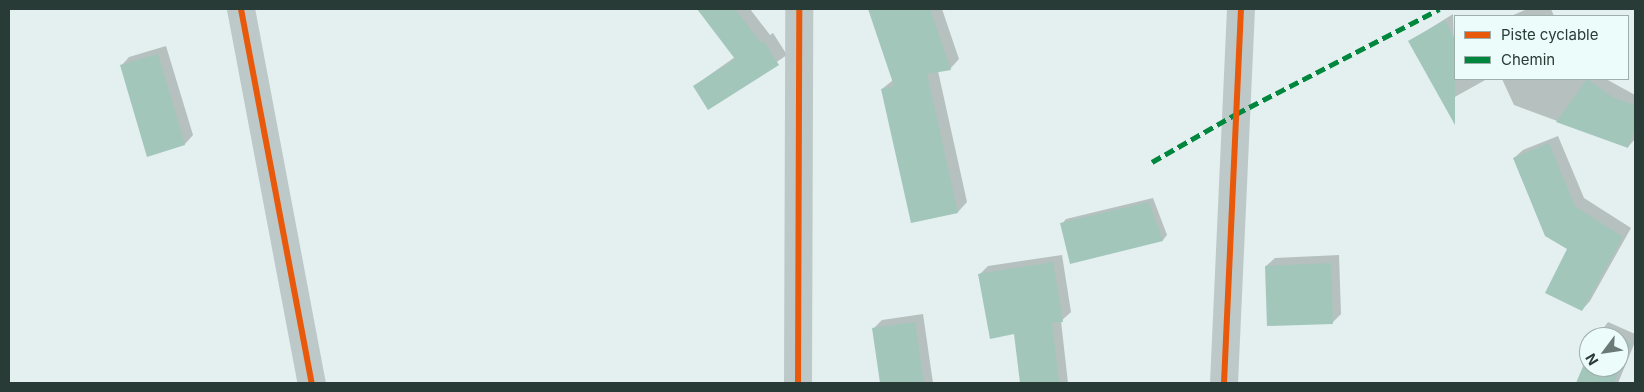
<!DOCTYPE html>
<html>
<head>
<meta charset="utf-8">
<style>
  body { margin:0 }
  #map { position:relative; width:1644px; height:392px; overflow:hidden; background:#e3f0ef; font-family:Inter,sans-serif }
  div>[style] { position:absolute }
  .shadow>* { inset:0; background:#0003 }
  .building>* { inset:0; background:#a3c6bb }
  .minor>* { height:28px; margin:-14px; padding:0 14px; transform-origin:14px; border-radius:14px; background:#bcc9c8 }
  .quiet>* { height:5px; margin-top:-2.5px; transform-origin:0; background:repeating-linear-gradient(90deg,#00873e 0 10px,transparent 0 15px) }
  .cycleway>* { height:6px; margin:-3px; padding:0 3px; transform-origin:3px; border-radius:3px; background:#e8590c }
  span { translate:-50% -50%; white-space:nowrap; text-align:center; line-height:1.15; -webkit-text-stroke:4px #ebfcfb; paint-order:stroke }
  .frame { position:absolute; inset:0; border:10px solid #293b36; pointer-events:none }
  .legend { position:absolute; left:1454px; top:15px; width:175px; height:65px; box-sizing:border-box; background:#ebfcfb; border:1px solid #9dafac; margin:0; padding:6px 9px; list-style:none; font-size:15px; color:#293b36 }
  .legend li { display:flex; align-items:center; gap:10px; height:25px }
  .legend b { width:25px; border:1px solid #9dafac }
  .north { position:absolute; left:1579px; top:327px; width:50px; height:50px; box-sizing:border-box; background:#ebfcfb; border:1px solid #9dafac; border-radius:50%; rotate:239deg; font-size:14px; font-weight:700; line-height:20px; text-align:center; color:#293b36 }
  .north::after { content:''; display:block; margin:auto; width:18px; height:22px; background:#6a7a77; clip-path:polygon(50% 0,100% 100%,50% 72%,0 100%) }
</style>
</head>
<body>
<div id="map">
  <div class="shadow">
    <i style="clip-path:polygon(699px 9px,750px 9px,770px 35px,773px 33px,787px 55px,708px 108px,694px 86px,735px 57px)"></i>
    <i style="clip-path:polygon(869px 9px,942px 9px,959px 59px,950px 69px,938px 71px,967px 202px,958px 212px,912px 222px,882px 89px,893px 80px)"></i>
    <i style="clip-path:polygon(1527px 9px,1551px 9px,1554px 16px,1511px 16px)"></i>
    <i style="clip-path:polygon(1453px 14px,1455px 79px,1487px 79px,1444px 103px,1410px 41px)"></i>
    <i style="clip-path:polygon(166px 46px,193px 135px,185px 144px,147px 155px,121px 66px,129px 57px)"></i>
    <i style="clip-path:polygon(1502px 79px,1606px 79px,1635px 95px,1635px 139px,1628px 147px,1514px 105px)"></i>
    <i style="clip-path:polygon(1558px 136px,1584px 198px,1631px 228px,1590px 301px,1582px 310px,1568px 248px,1514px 158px,1523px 150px)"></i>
    <i style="clip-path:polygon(1153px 198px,1167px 235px,1163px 240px,1071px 262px,1062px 224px,1066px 219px)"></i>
    <i style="clip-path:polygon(1062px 255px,1071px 312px,1061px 321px,1068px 383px,1022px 383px,1015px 333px,980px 274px,988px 266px)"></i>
    <i style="clip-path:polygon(1339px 255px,1341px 314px,1332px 323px,1266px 266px,1275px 258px)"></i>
    <i style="clip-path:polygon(923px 314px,933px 383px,881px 383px,873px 329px,882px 320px)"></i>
    <i style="clip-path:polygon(1608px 322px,1635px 334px,1635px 342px,1618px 383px,1578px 383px,1589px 355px,1589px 367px,1619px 367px,1619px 337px,1597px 337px)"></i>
  </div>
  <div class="building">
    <i style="clip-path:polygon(697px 9px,735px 9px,761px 43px,764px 41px,779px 65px,708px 110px,693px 86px,735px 59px)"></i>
    <i style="clip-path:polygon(868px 9px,930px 9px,951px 70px,927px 74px,958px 213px,911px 223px,881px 89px,894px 86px)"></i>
    <i style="clip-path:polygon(1445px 20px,1455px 39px,1455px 125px,1408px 41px)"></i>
    <i style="clip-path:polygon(158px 54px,185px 145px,147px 157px,120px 65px)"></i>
    <i style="clip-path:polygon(1587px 79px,1614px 98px,1635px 105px,1635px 127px,1628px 148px,1556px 122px)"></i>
    <i style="clip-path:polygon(1549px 143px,1575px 206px,1623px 237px,1582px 311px,1545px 293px,1567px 249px,1545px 236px,1513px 158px)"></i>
    <i style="clip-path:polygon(1149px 202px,1163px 241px,1070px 264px,1060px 223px)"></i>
    <i style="clip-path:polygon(1053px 262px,1063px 322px,1052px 323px,1059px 383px,1020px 383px,1014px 334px,990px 339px,978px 274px)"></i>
    <i style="clip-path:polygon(1331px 263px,1333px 324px,1267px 326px,1265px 266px)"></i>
    <i style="clip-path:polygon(915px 322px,924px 383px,880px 383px,872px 328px)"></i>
    <i style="clip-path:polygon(1619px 339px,1631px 344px,1614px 383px,1576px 383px,1589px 352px,1589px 367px,1619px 367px)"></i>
  </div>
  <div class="minor">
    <i style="left:241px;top:9px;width:381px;rotate:79.3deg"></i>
    <i style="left:798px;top:383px;width:374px;rotate:-89.8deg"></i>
    <i style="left:1224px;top:383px;width:374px;rotate:-87.4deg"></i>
  </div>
  <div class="quiet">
    <i style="left:1152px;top:162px;width:97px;rotate:-29.7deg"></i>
    <i style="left:1236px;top:114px;width:229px;rotate:-27.3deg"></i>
  </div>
  <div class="cycleway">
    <i style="left:241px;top:9px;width:381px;rotate:79.3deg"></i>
    <i style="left:798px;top:383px;width:374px;rotate:-89.8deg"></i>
    <i style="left:1224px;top:383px;width:374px;rotate:-87.4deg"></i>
  </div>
  <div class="frame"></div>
  <ul class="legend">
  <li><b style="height:6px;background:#e8590c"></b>Piste cyclable</li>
  <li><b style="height:6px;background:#00873e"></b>Chemin</li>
  </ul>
  <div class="north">N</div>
</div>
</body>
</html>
